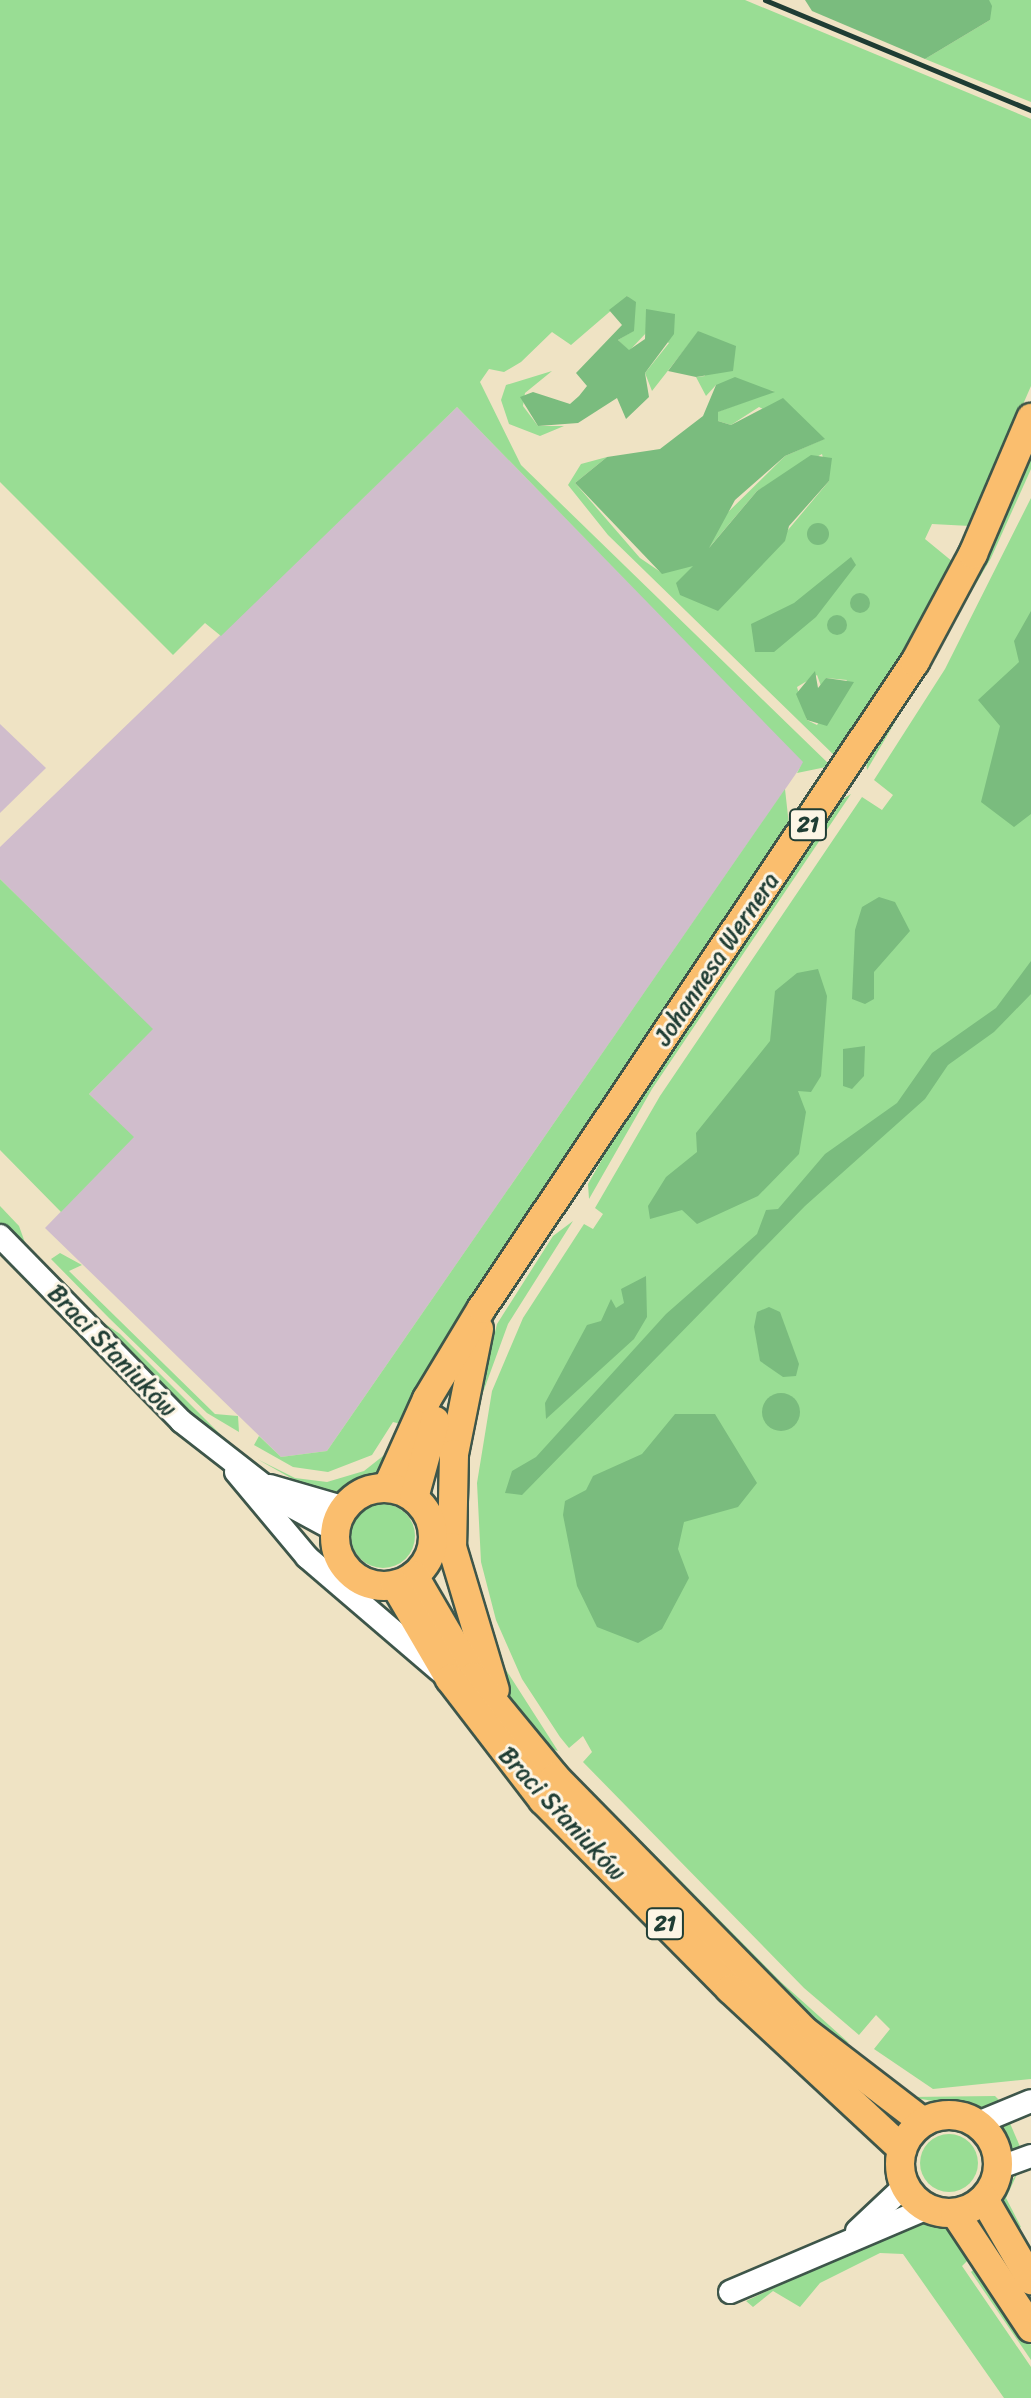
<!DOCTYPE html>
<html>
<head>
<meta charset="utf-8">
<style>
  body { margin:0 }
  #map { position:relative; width:1031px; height:2398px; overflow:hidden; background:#efe3c4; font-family:Sriracha,sans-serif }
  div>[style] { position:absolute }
  .industrial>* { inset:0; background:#d0bdcc }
  .green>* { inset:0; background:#99dd94 }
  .round { border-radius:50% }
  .forest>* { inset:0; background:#7abc7e }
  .roads { filter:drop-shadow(2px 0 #3e564a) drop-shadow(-2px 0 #3e564a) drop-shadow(0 2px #3e564a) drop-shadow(0 -2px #3e564a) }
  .minor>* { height:22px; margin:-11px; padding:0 11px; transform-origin:11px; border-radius:11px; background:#fff }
  .major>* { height:28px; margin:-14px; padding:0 14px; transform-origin:14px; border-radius:14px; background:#fabe6e }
  .major>.ring { margin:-14px; padding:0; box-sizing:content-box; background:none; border:28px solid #fabe6e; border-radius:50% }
  .rail>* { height:5px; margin:-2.5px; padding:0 2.5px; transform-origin:2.5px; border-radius:2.5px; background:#1f3d34 }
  span { translate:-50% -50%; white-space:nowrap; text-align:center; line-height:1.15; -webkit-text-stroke:6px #fcf5e5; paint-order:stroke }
  .shield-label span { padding:2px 6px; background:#fcf5e5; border:2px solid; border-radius:6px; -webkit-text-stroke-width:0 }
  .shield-label { font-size:22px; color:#1f3d34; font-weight:700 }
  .street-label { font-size:24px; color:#1f3d34 }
</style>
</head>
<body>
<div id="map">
  <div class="industrial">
    <i style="clip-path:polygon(457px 407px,804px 762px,327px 1451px,281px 1457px,45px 1228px,133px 1137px,89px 1094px,152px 1029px,0 879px,0 847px)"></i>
    <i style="clip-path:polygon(0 724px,46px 768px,0 813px)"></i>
  </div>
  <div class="green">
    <i style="clip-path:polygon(evenodd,0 0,745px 0,1031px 119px,1031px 386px,970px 526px,932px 524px,925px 539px,953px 562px,918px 638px,836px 757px,608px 535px,568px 485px,581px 464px,607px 457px,575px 483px,640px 558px,662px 573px,695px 564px,747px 579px,829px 481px,822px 454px,757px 491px,708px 549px,718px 522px,785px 456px,824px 439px,759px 407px,731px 425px,718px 421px,717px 412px,774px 391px,716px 385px,706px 396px,696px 377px,705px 376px,699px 331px,652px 391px,645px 373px,669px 343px,647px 332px,629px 351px,618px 340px,633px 331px,628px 296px,571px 345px,552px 332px,521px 362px,504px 372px,489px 369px,480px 382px,521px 465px,831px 766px,797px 773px,803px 762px,457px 407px,221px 636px,205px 623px,173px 655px,0 482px,0 0,817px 675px,822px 689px,826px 678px,847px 680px,817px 725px,807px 720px,797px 687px,817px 675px)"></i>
    <i style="clip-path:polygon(989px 0,1031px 0,1031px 102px,925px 59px,990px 20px)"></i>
    <i style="clip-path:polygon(552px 371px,525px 393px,523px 406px,538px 426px,564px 426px,540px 436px,509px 424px,501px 400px,506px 385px)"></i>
    <i style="clip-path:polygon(1031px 444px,1031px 469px,991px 558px,867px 770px,866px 760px)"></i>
    <i style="clip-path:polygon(1031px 498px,1031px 2079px,933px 2089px,874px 2049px,890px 2029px,876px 2015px,859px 2035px,804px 1988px,583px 1762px,592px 1752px,583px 1736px,569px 1748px,560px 1737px,522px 1679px,496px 1620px,481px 1562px,477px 1483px,492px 1391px,523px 1318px,584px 1224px,593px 1229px,603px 1214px,595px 1208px,660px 1096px,862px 797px,882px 810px,893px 795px,874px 780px,945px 669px)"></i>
    <i style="clip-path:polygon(785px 789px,790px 834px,409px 1426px,393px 1422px,372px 1455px,328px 1472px,293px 1467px,254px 1445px,259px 1436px,281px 1457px,327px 1451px)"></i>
    <i style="clip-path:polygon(851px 794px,652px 1089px,589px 1199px,588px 1184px,639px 1094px,834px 804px)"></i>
    <i style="clip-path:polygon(0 879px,153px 1029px,89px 1094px,134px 1137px,61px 1212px,0 1150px)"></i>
    <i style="clip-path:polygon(0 1206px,19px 1226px,28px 1251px,0 1224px)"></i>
    <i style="clip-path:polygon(573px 1221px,508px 1324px,474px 1417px,497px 1324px,553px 1236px)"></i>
    <i style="clip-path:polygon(60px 1253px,82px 1265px,69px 1271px,215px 1414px,238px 1416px,239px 1432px,207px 1413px,109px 1318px,51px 1259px)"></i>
    <i style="clip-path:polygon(91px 1314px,120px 1334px,224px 1438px,190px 1417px)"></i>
    <i style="clip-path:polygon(388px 1452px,387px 1469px,335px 1492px,307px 1487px,257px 1459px,295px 1478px,327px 1482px,364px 1471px)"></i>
    <i class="round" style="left:351px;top:1504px;width:64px;height:64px"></i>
    <i style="clip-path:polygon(465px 1515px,470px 1561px,499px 1659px,558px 1751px,544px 1746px,503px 1686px,466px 1588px)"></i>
    <i style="clip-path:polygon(575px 1774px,781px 1982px,849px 2043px,829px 2038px)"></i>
    <i style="clip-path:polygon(995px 2096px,1002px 2103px,982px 2109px,909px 2097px)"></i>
    <i style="clip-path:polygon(1009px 2121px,1021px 2149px,1009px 2153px,998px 2128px)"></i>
    <i class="round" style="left:920px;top:2134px;width:58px;height:58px"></i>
    <i style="clip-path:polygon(1018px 2172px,1006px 2198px,1021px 2227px,1013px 2232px,1000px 2197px)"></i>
    <i style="clip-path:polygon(919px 2220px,944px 2223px,971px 2257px,962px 2266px,1031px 2367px,1031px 2398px,1004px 2398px,903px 2254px,880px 2253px,820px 2283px,800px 2307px,773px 2291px,753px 2307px,746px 2301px)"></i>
    <i style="clip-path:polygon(977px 2266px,1031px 2345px,1031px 2360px,971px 2272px)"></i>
  </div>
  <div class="forest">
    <i style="clip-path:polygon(805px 0,989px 0,992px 6px,990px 20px,925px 59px,812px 11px)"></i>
    <i style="clip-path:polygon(627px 296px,636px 302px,634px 331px,618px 340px,629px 350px,645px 339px,646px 309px,675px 314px,674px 334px,645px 373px,649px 397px,626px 419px,617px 398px,578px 423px,538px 426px,520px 397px,533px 392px,570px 404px,579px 396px,587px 386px,576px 373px,622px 325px,609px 310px)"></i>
    <i style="clip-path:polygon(698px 331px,736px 346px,733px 371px,696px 377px,668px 371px)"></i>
    <i style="clip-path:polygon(735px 377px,775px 392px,718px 412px,718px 421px,731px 425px,783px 398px,825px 439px,785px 456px,735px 500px,709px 548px,757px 491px,811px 455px,832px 458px,829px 481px,789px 526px,785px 541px,718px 611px,680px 595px,676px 583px,693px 566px,662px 574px,575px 483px,607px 457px,660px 449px,703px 416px,716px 385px)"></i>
    <i class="round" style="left:807px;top:523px;width:22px;height:22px"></i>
    <i style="clip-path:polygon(851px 557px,856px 565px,816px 617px,774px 652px,755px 652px,751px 624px,794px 603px)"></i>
    <i class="round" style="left:850px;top:593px;width:20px;height:20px"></i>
    <i style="clip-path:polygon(1031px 611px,1031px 814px,1014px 827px,981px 802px,1000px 726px,978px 700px,1019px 662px,1014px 641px)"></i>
    <i class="round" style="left:827px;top:615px;width:20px;height:20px"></i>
    <i style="clip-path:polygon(815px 671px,818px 688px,826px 678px,854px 682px,827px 726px,807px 720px,796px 694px)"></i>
    <i style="clip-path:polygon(879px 897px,895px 902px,910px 931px,874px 972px,874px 999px,865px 1004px,852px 999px,855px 930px,862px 907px)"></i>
    <i style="clip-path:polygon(1031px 961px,1031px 994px,994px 1032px,948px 1065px,925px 1099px,805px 1206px,522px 1495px,505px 1493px,512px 1471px,536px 1457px,666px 1314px,757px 1234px,766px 1210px,778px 1209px,825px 1154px,897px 1103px,932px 1053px,996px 1008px)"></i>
    <i style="clip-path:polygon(818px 969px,827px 996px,821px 1076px,811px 1092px,798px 1091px,806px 1112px,799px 1154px,758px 1196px,697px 1224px,682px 1210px,650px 1219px,648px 1206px,666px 1177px,697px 1152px,696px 1133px,770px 1041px,775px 991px,797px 973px)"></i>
    <i style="clip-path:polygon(865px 1046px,864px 1076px,852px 1089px,843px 1086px,843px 1049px)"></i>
    <i style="clip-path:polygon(646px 1276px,647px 1317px,634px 1339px,546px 1419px,545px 1403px,587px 1325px,601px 1321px,611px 1299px,616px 1308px,624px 1303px,621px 1289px)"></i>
    <i style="clip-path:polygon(769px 1307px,780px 1312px,799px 1364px,796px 1376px,783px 1377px,760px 1361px,754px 1327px,757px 1312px)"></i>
    <i class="round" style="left:762px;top:1393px;width:38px;height:38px"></i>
    <i style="clip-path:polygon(675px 1414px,715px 1414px,757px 1483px,738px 1507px,684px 1522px,678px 1549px,689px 1578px,662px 1629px,638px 1643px,597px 1627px,577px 1586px,563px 1515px,565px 1501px,586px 1490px,593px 1476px,642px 1454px)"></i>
  </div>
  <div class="roads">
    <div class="minor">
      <i style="left:0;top:1236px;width:259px;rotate:45.6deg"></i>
      <i style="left:181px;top:1421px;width:137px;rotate:37.9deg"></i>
      <i style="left:289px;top:1505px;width:52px;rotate:28.5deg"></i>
      <i style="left:236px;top:1472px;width:111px;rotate:50.1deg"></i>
      <i style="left:307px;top:1557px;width:174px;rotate:40.6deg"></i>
      <i style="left:270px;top:1486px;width:78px;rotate:16.3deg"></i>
      <i style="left:978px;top:2123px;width:57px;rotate:-22.5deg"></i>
      <i style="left:998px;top:2168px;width:35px;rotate:-20deg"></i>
      <i style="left:857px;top:2231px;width:66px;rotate:-43.2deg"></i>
      <i style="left:730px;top:2292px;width:215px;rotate:-23deg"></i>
    </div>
    <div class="major">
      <i style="left:479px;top:1329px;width:127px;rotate:101.3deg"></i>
      <i style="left:454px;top:1454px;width:93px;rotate:91.2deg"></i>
      <i style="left:452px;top:1547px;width:149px;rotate:73.3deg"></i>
      <i style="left:387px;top:1488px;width:98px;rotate:-65.8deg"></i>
      <i style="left:427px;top:1399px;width:106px;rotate:-58.9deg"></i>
      <i style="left:482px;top:1308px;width:778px;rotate:-56.17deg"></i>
      <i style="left:915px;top:662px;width:123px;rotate:-61.8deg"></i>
      <i style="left:973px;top:554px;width:148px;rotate:-66.9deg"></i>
      <i class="ring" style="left:335px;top:1488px;width:70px;height:70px"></i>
      <i style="left:414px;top:1498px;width:80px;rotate:-74.7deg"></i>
      <i style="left:414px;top:1576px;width:117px;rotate:59.7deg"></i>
      <i style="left:473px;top:1677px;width:129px;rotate:50.6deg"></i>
      <i style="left:555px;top:1777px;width:359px;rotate:45.5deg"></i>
      <i style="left:807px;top:2033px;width:146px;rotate:37.5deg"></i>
      <i style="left:395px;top:1585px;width:109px;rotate:59.7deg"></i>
      <i style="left:450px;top:1679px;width:153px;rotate:52.5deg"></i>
      <i style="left:543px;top:1800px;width:266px;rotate:45.3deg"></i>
      <i style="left:730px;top:1989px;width:235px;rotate:42.9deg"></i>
      <i class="ring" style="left:900px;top:2115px;width:70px;height:70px"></i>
      <i style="left:984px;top:2199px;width:94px;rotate:59.9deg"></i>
      <i style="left:955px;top:2213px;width:138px;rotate:56.5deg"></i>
    </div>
  </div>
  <div class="rail">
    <i style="left:765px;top:0;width:288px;rotate:22.5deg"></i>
  </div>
  <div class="shield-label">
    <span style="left:808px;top:825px">21</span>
    <span style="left:665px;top:1924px">21</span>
  </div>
  <div class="street-label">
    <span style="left:717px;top:959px;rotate:-56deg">Johannesa Wernera</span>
    <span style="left:112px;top:1351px;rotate:46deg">Braci Staniuków</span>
    <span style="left:562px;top:1814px;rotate:47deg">Braci Staniuków</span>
  </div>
</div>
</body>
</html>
